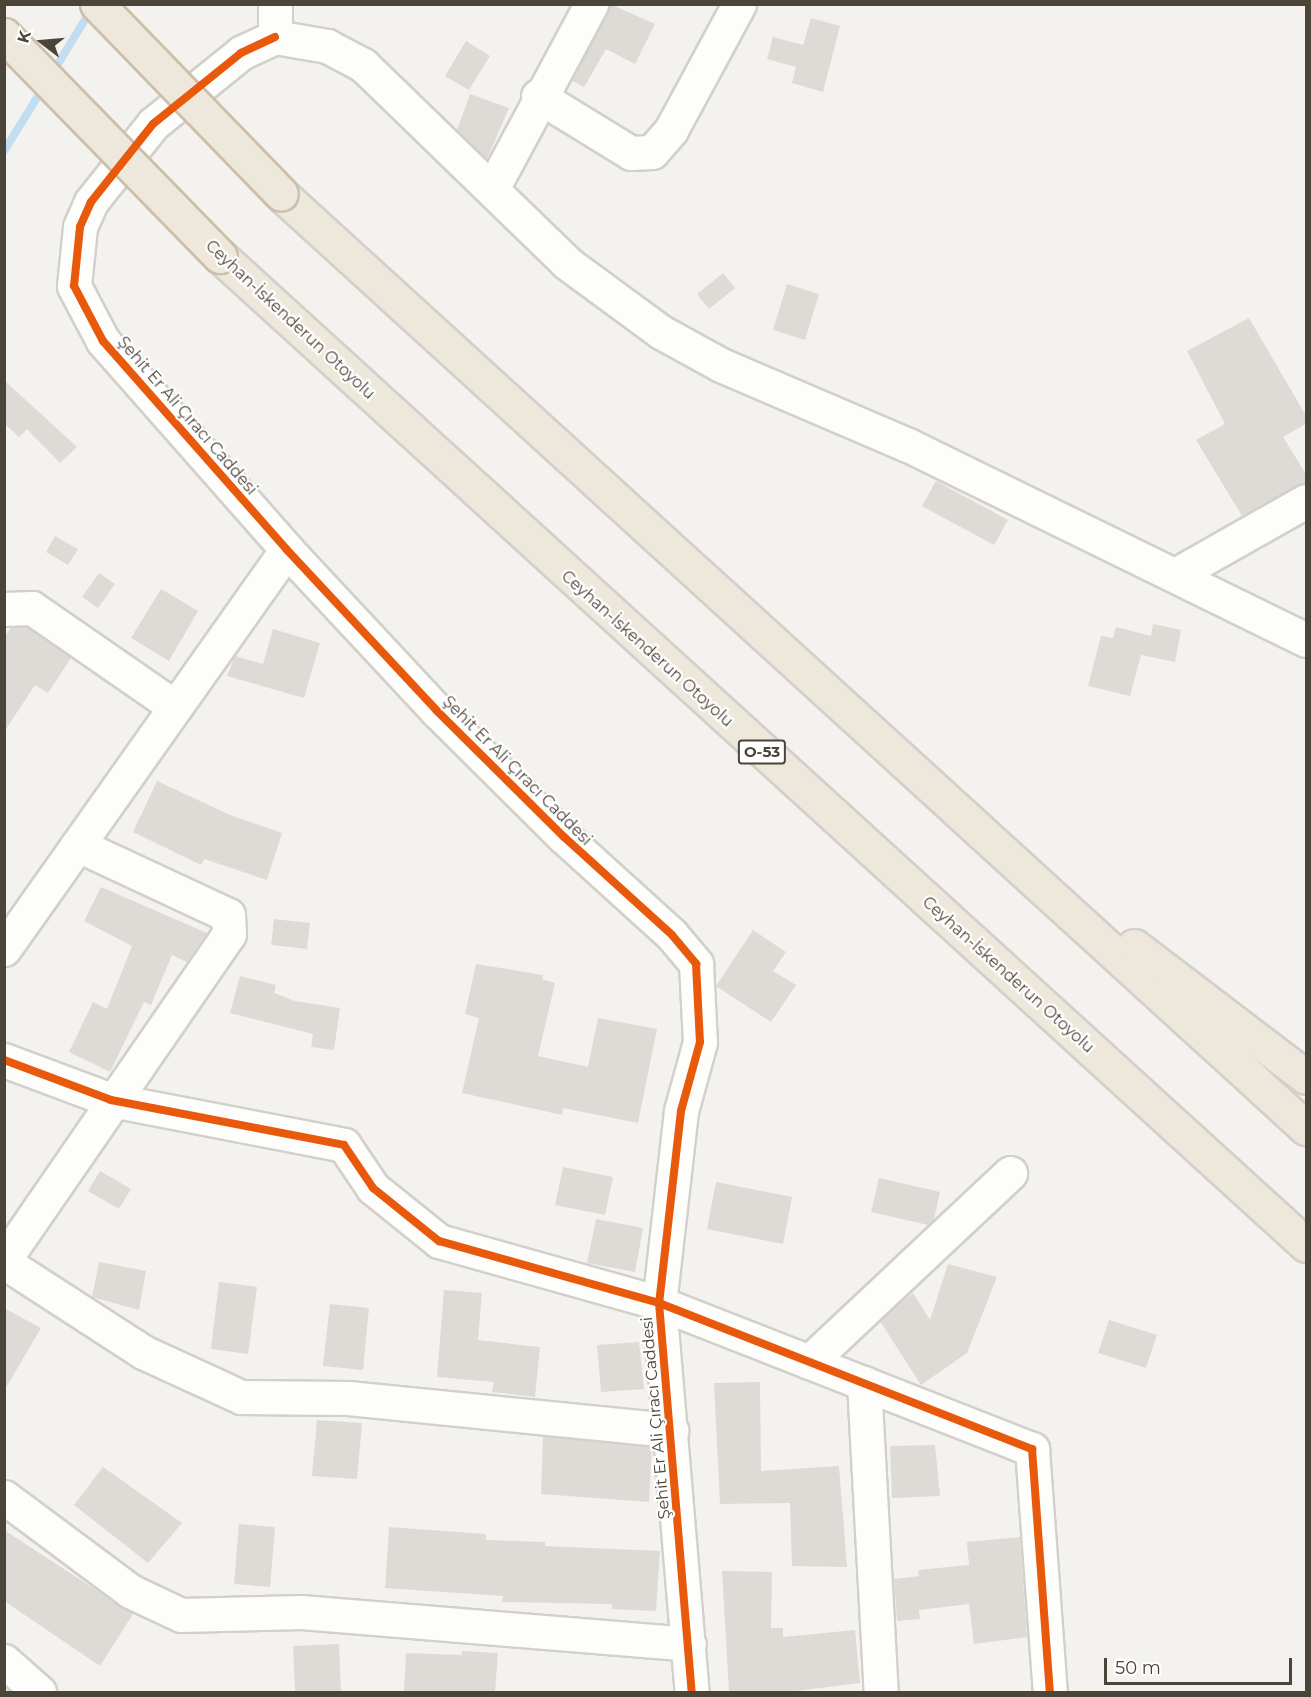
<!DOCTYPE html>
<html>
<head>
<meta charset="utf-8">
<style>
  body { margin:0 }
  #map { position:relative; width:1311px; height:1697px; overflow:hidden; background:#f4f2ee; font-family:Montserrat,sans-serif }
  div>[style] { position:absolute }
  .stream>* { height:8px; margin:-4px; padding:0 4px; transform-origin:4px; border-radius:4px; background:#c0ddf1 }
  .building>* { inset:0; background:#dedbd6 }
  .roads { filter:drop-shadow(2px 0 #d2d0cb) drop-shadow(-2px 0 #d2d0cb) drop-shadow(0 2px #d2d0cb) drop-shadow(0 -2px #d2d0cb) }
  .minor>* { height:33px; margin:-16.5px; padding:0 16.5px; transform-origin:16.5px; border-radius:16.5px; background:#fdfdfc }
  .highway>* { height:33px; margin:-16.5px; padding:0 16.5px; transform-origin:16.5px; border-radius:16.5px; background:#ede8db }
  .bridges { filter:drop-shadow(2px 0 #ccbfa9) drop-shadow(-2px 0 #ccbfa9) drop-shadow(0 2px #ccbfa9) drop-shadow(0 -2px #ccbfa9) }
  .highway-bridge>* { height:33px; margin:-16.5px; padding:0 16.5px; transform-origin:16.5px; border-radius:16.5px; background:#ede8db }
  .cycleway>* { height:8px; margin:-4px; padding:0 4px; transform-origin:4px; border-radius:4px; background:#e8590c }
  span { translate:-50% -50%; white-space:nowrap; text-align:center; line-height:1.15; -webkit-text-stroke:4.5px #fff; paint-order:stroke }
  .shield-label span { padding:2px 4px; background:#fff; border:2px solid; border-radius:4px; -webkit-text-stroke-width:0 }
  .shield-label { font-size:15px; color:#4b4439; font-weight:700 }
  .street-label { font-size:16px; color:#4b4439 }
  .frame { position:absolute; inset:0; border:6px solid #4b4439; pointer-events:none }
  .north { position:absolute; left:12px; top:12px; width:60px; height:60px; -webkit-text-stroke:4px #fff; paint-order:stroke; rotate:286deg; font-size:16px; font-weight:700; line-height:24px; text-align:center; color:#4b4439 }
  .north::after { content:''; display:block; margin:auto; width:21px; height:27px; background:#4b4439; clip-path:polygon(50% 0,100% 100%,50% 72%,0 100%) }
  .scale { position:absolute; left:1104px; top:1658px; width:188px; height:27px; box-sizing:border-box; border:3px solid #4b4439; border-top:0; padding-left:8px; font-size:18px; line-height:21px; white-space:nowrap; color:#4b4439; -webkit-text-stroke:4px #fff; paint-order:stroke }
</style>
</head>
<body>
<div id="map">
  <div class="stream">
    <i style="left:53px;top:72px;width:75px;rotate:-58.6deg"></i>
    <i style="left:4px;top:151px;width:74px;rotate:-58.2deg"></i>
  </div>
  <div class="building">
    <i style="clip-path:polygon(610px 4px,655px 24px,635px 64px,606px 49px,584px 87px,571px 80px)"></i>
    <i style="clip-path:polygon(811px 18px,840px 26px,823px 92px,792px 83px,796px 67px,767px 59px,773px 37px,803px 45px)"></i>
    <i style="clip-path:polygon(466px 41px,490px 56px,469px 90px,445px 76px)"></i>
    <i style="clip-path:polygon(470px 94px,509px 108px,487px 159px,457px 130px)"></i>
    <i style="clip-path:polygon(723px 273px,735px 288px,709px 309px,697px 294px)"></i>
    <i style="clip-path:polygon(787px 284px,819px 294px,805px 340px,773px 330px)"></i>
    <i style="clip-path:polygon(1249px 318px,1306px 416px,1306px 424px,1283px 437px,1306px 474px,1306px 482px,1242px 516px,1196px 440px,1225px 424px,1187px 351px)"></i>
    <i style="clip-path:polygon(4px 380px,77px 447px,60px 463px,27px 429px,19px 437px,4px 423px)"></i>
    <i style="clip-path:polygon(936px 481px,1008px 520px,994px 545px,922px 506px)"></i>
    <i style="clip-path:polygon(55px 536px,78px 549px,68px 565px,46px 552px)"></i>
    <i style="clip-path:polygon(99px 573px,115px 584px,98px 608px,82px 597px)"></i>
    <i style="clip-path:polygon(161px 589px,198px 611px,169px 661px,131px 638px)"></i>
    <i style="clip-path:polygon(1153px 624px,1181px 630px,1175px 662px,1141px 655px,1130px 696px,1088px 686px,1101px 636px,1113px 638px,1116px 627px,1151px 636px)"></i>
    <i style="clip-path:polygon(11px 627px,26px 627px,71px 658px,48px 693px,35px 685px,4px 732px,4px 638px)"></i>
    <i style="clip-path:polygon(273px 629px,320px 643px,304px 698px,227px 676px,235px 656px,263px 664px)"></i>
    <i style="clip-path:polygon(157px 781px,230px 815px,282px 833px,267px 880px,204px 859px,201px 865px,133px 832px)"></i>
    <i style="clip-path:polygon(101px 887px,207px 933px,187px 962px,172px 955px,151px 1005px,144px 1002px,110px 1072px,69px 1052px,93px 1002px,107px 1009px,132px 946px,84px 921px)"></i>
    <i style="clip-path:polygon(274px 919px,310px 923px,307px 949px,271px 945px)"></i>
    <i style="clip-path:polygon(753px 930px,786px 952px,773px 971px,796px 985px,771px 1022px,716px 986px)"></i>
    <i style="clip-path:polygon(476px 964px,543px 975px,542px 979px,555px 983px,538px 1056px,588px 1067px,598px 1018px,657px 1029px,638px 1123px,563px 1108px,562px 1115px,462px 1093px,479px 1018px,465px 1014px)"></i>
    <i style="clip-path:polygon(240px 976px,276px 985px,274px 993px,295px 1001px,340px 1008px,334px 1050px,311px 1047px,313px 1034px,230px 1013px)"></i>
    <i style="clip-path:polygon(563px 1167px,613px 1177px,605px 1215px,555px 1205px)"></i>
    <i style="clip-path:polygon(100px 1171px,131px 1189px,119px 1209px,88px 1191px)"></i>
    <i style="clip-path:polygon(879px 1178px,940px 1192px,934px 1219px,928px 1225px,871px 1212px)"></i>
    <i style="clip-path:polygon(716px 1182px,792px 1197px,783px 1244px,707px 1229px)"></i>
    <i style="clip-path:polygon(596px 1219px,643px 1228px,635px 1272px,587px 1263px)"></i>
    <i style="clip-path:polygon(99px 1262px,146px 1271px,139px 1310px,92px 1297px)"></i>
    <i style="clip-path:polygon(948px 1264px,997px 1277px,967px 1353px,921px 1385px,880px 1321px,913px 1293px,930px 1320px)"></i>
    <i style="clip-path:polygon(219px 1282px,257px 1287px,248px 1354px,211px 1349px)"></i>
    <i style="clip-path:polygon(444px 1290px,482px 1293px,478px 1340px,540px 1347px,535px 1397px,492px 1392px,494px 1382px,437px 1377px)"></i>
    <i style="clip-path:polygon(330px 1304px,369px 1308px,363px 1370px,323px 1366px)"></i>
    <i style="clip-path:polygon(4px 1308px,41px 1328px,4px 1391px)"></i>
    <i style="clip-path:polygon(1109px 1320px,1157px 1335px,1146px 1368px,1098px 1353px)"></i>
    <i style="clip-path:polygon(639px 1342px,644px 1389px,601px 1392px,597px 1345px)"></i>
    <i style="clip-path:polygon(760px 1382px,761px 1471px,839px 1466px,847px 1567px,792px 1566px,790px 1503px,720px 1504px,714px 1383px)"></i>
    <i style="clip-path:polygon(317px 1420px,362px 1423px,357px 1479px,312px 1476px)"></i>
    <i style="clip-path:polygon(543px 1436px,652px 1447px,649px 1502px,541px 1494px)"></i>
    <i style="clip-path:polygon(935px 1445px,940px 1496px,892px 1498px,890px 1446px)"></i>
    <i style="clip-path:polygon(103px 1467px,182px 1523px,148px 1563px,74px 1505px)"></i>
    <i style="clip-path:polygon(239px 1524px,275px 1527px,270px 1587px,234px 1584px)"></i>
    <i style="clip-path:polygon(389px 1527px,486px 1534px,486px 1540px,545px 1542px,545px 1546px,660px 1551px,656px 1611px,612px 1609px,612px 1604px,502px 1602px,503px 1596px,385px 1588px)"></i>
    <i style="clip-path:polygon(4px 1530px,133px 1614px,100px 1666px,4px 1601px)"></i>
    <i style="clip-path:polygon(1020px 1537px,1027px 1637px,974px 1644px,969px 1604px,919px 1610px,920px 1619px,897px 1621px,894px 1579px,919px 1576px,918px 1570px,969px 1565px,967px 1542px)"></i>
    <i style="clip-path:polygon(722px 1571px,772px 1572px,771px 1628px,783px 1628px,783px 1637px,855px 1630px,860px 1683px,788px 1692px,729px 1692px)"></i>
    <i style="clip-path:polygon(339px 1644px,341px 1692px,295px 1692px,293px 1646px)"></i>
    <i style="clip-path:polygon(462px 1651px,498px 1653px,495px 1692px,404px 1692px,406px 1653px,462px 1655px)"></i>
  </div>
  <div class="roads">
    <div class="minor">
      <i style="left:275px;top:4px;width:33px;rotate:90deg"></i>
      <i style="left:275px;top:37px;width:38px;rotate:155deg"></i>
      <i style="left:241px;top:53px;width:113px;rotate:141.1deg"></i>
      <i style="left:153px;top:124px;width:100px;rotate:128.5deg"></i>
      <i style="left:91px;top:202px;width:27px;rotate:114deg"></i>
      <i style="left:80px;top:227px;width:59px;rotate:95.8deg"></i>
      <i style="left:74px;top:286px;width:62px;rotate:62.2deg"></i>
      <i style="left:103px;top:341px;width:278px;rotate:48.6deg"></i>
      <i style="left:287px;top:550px;width:219px;rotate:47deg"></i>
      <i style="left:436px;top:710px;width:179px;rotate:44.8deg"></i>
      <i style="left:563px;top:836px;width:147px;rotate:42.2deg"></i>
      <i style="left:672px;top:935px;width:38px;rotate:50deg"></i>
      <i style="left:696px;top:964px;width:78px;rotate:87.1deg"></i>
      <i style="left:700px;top:1042px;width:72px;rotate:105.4deg"></i>
      <i style="left:681px;top:1111px;width:193px;rotate:96.5deg"></i>
      <i style="left:659px;top:1303px;width:390px;rotate:85.2deg"></i>
      <i style="left:275px;top:37px;width:53px;rotate:9.8deg"></i>
      <i style="left:327px;top:46px;width:41px;rotate:27.8deg"></i>
      <i style="left:363px;top:65px;width:284px;rotate:44.1deg"></i>
      <i style="left:567px;top:263px;width:117px;rotate:36.3deg"></i>
      <i style="left:661px;top:332px;width:68px;rotate:28.8deg"></i>
      <i style="left:721px;top:365px;width:203px;rotate:23.2deg"></i>
      <i style="left:908px;top:445px;width:443px;rotate:26.1deg"></i>
      <i style="left:538px;top:96px;width:109px;rotate:31.5deg"></i>
      <i style="left:631px;top:153px;width:21px;rotate:-3deg"></i>
      <i style="left:652px;top:152px;width:29px;rotate:-49deg"></i>
      <i style="left:671px;top:130px;width:143px;rotate:-61.6deg"></i>
      <i style="left:492px;top:189px;width:210px;rotate:-61.8deg"></i>
      <i style="left:1175px;top:575px;width:150px;rotate:-29.5deg"></i>
      <i style="left:4px;top:609px;width:28px;rotate:-2deg"></i>
      <i style="left:32px;top:608px;width:174px;rotate:34.7deg"></i>
      <i style="left:4px;top:949px;width:489px;rotate:-54.7deg"></i>
      <i style="left:4px;top:1060px;width:114px;rotate:20.5deg"></i>
      <i style="left:111px;top:1100px;width:237px;rotate:10.9deg"></i>
      <i style="left:344px;top:1145px;width:52px;rotate:56deg"></i>
      <i style="left:373px;top:1188px;width:85px;rotate:38.8deg"></i>
      <i style="left:439px;top:1241px;width:229px;rotate:15.7deg"></i>
      <i style="left:659px;top:1303px;width:401px;rotate:21.4deg"></i>
      <i style="left:1032px;top:1449px;width:244px;rotate:85.8deg"></i>
      <i style="left:4px;top:1260px;width:396px;rotate:-55.4deg"></i>
      <i style="left:229px;top:934px;width:19px;rotate:-93deg"></i>
      <i style="left:228px;top:915px;width:166px;rotate:-155deg"></i>
      <i style="left:4px;top:1262px;width:166px;rotate:32.9deg"></i>
      <i style="left:143px;top:1352px;width:108px;rotate:24.7deg"></i>
      <i style="left:241px;top:1397px;width:107px;rotate:0.5deg"></i>
      <i style="left:348px;top:1398px;width:325px;rotate:5.7deg"></i>
      <i style="left:809px;top:1362px;width:276px;rotate:-43.2deg"></i>
      <i style="left:864px;top:1383px;width:309px;rotate:86.9deg"></i>
      <i style="left:4px;top:1497px;width:157px;rotate:36.7deg"></i>
      <i style="left:130px;top:1591px;width:56px;rotate:25.2deg"></i>
      <i style="left:181px;top:1615px;width:120px;rotate:-1.4deg"></i>
      <i style="left:301px;top:1612px;width:389px;rotate:4.7deg"></i>
      <i style="left:4px;top:1661px;width:47px;rotate:41.5deg"></i>
    </div>
    <div class="highway">
      <i style="left:281px;top:194px;width:1387px;rotate:42.34deg"></i>
      <i style="left:220px;top:256px;width:1469px;rotate:42.32deg"></i>
      <i style="left:1134px;top:946px;width:216px;rotate:37.3deg"></i>
    </div>
  </div>
  <div class="bridges">
    <div class="highway-bridge">
      <i style="left:97px;top:4px;width:264px;rotate:45.9deg"></i>
      <i style="left:4px;top:35px;width:309px;rotate:45.7deg"></i>
    </div>
  </div>
  <div class="cycleway">
    <i style="left:275px;top:37px;width:38px;rotate:155deg"></i>
    <i style="left:241px;top:53px;width:113px;rotate:141.1deg"></i>
    <i style="left:153px;top:124px;width:100px;rotate:128.5deg"></i>
    <i style="left:91px;top:202px;width:27px;rotate:114deg"></i>
    <i style="left:80px;top:227px;width:59px;rotate:95.8deg"></i>
    <i style="left:74px;top:286px;width:62px;rotate:62.2deg"></i>
    <i style="left:103px;top:341px;width:278px;rotate:48.6deg"></i>
    <i style="left:287px;top:550px;width:219px;rotate:47deg"></i>
    <i style="left:436px;top:710px;width:179px;rotate:44.8deg"></i>
    <i style="left:563px;top:836px;width:147px;rotate:42.2deg"></i>
    <i style="left:672px;top:935px;width:38px;rotate:50deg"></i>
    <i style="left:696px;top:964px;width:78px;rotate:87.1deg"></i>
    <i style="left:700px;top:1042px;width:72px;rotate:105.4deg"></i>
    <i style="left:681px;top:1111px;width:193px;rotate:96.5deg"></i>
    <i style="left:659px;top:1303px;width:390px;rotate:85.2deg"></i>
    <i style="left:4px;top:1060px;width:114px;rotate:20.5deg"></i>
    <i style="left:111px;top:1100px;width:237px;rotate:10.9deg"></i>
    <i style="left:344px;top:1145px;width:52px;rotate:56deg"></i>
    <i style="left:373px;top:1188px;width:85px;rotate:38.8deg"></i>
    <i style="left:439px;top:1241px;width:229px;rotate:15.7deg"></i>
    <i style="left:659px;top:1303px;width:401px;rotate:21.4deg"></i>
    <i style="left:1032px;top:1449px;width:244px;rotate:85.8deg"></i>
  </div>
  <div class="shield-label">
    <span style="left:762px;top:752px">O-53</span>
  </div>
  <div class="street-label">
    <span style="left:290px;top:320px;rotate:43deg">Ceyhan-İskenderun Otoyolu</span>
    <span style="left:187px;top:416px;rotate:49deg">Şehit Er Ali Çıracı Caddesi</span>
    <span style="left:647px;top:649px;rotate:42deg">Ceyhan-İskenderun Otoyolu</span>
    <span style="left:517px;top:771px;rotate:45deg">Şehit Er Ali Çıracı Caddesi</span>
    <span style="left:1008px;top:975px;rotate:42deg">Ceyhan-İskenderun Otoyolu</span>
    <span style="left:656px;top:1418px;rotate:-95deg">Şehit Er Ali Çıracı Caddesi</span>
  </div>
  <div class="frame"></div>
  <div class="north">K</div>
  <div class="scale">50 m</div>
</div>
</body>
</html>
